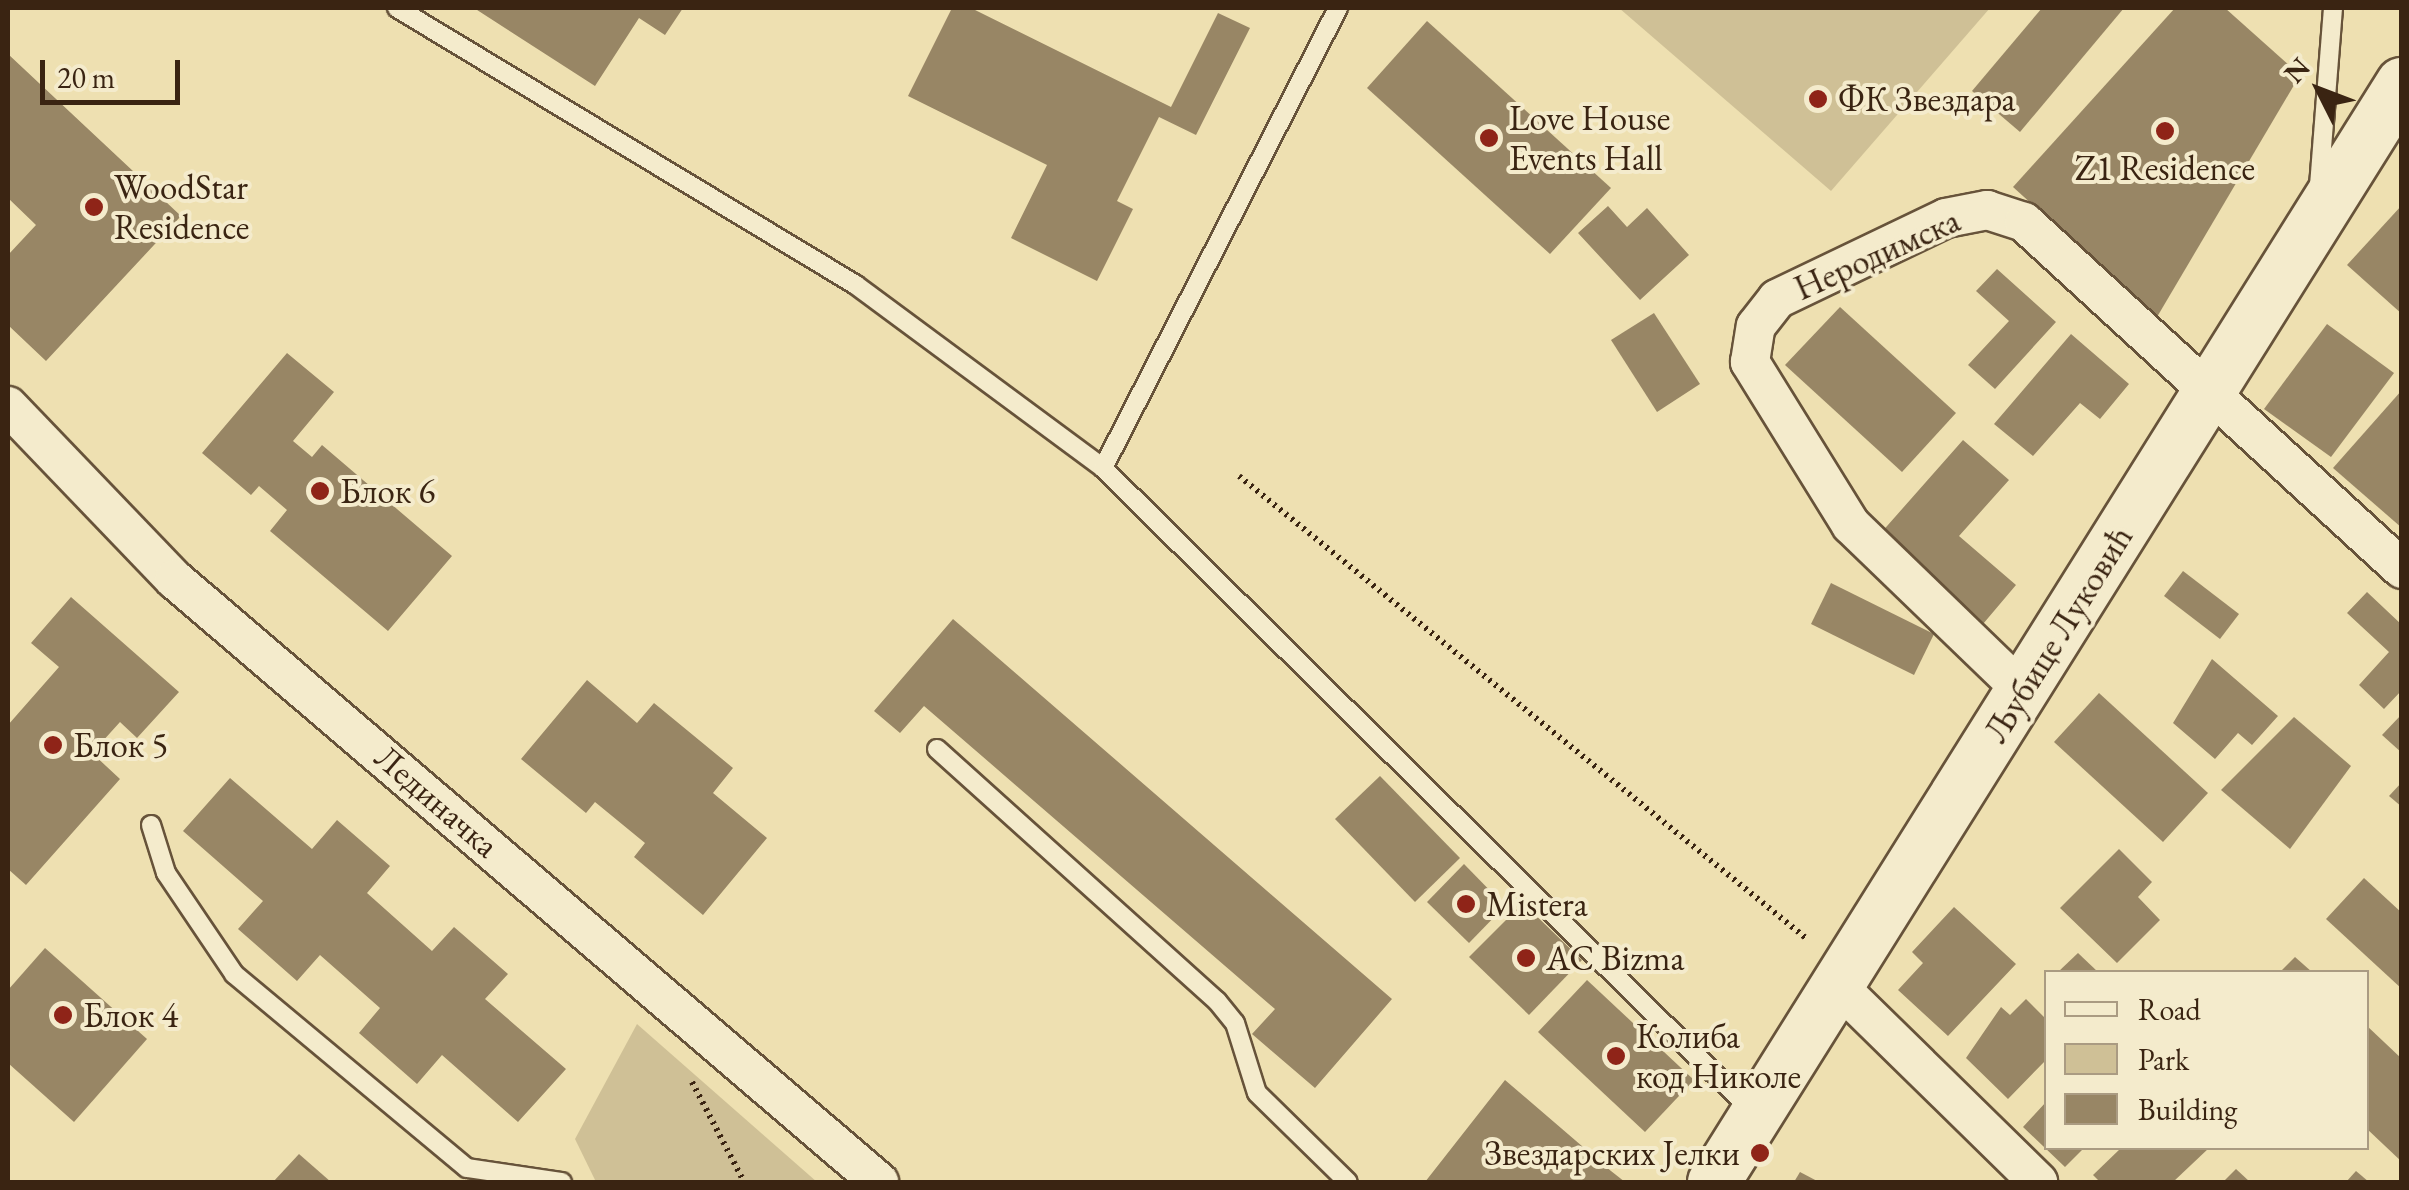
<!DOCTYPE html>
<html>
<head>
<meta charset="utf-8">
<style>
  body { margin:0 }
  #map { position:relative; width:2409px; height:1190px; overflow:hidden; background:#eee0b1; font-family:"EB Garamond",serif }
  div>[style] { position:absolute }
  .green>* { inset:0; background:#cfc096 }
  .building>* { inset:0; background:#988665 }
  .path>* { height:6px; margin-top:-3px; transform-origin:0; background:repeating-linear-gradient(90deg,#3a2412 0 2.5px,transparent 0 7.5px) }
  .roads { filter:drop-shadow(2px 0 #67533a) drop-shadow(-2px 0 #67533a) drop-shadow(0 2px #67533a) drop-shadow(0 -2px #67533a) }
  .lane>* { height:18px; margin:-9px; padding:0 9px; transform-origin:9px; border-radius:9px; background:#f4ebcc }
  .street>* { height:38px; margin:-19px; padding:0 19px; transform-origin:19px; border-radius:19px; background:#f4ebcc }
  .secondary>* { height:52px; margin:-26px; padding:0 26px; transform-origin:26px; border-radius:26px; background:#f4ebcc }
  .dots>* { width:28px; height:28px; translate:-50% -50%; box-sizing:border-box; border:5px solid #f4ebcc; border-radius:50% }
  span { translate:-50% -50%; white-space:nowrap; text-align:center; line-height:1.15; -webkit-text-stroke:8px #f4ebcc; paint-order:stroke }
  .poi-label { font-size:35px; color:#3a2412 }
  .left { translate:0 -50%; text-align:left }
  .right { translate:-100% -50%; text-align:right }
  .street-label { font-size:35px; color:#3a2412 }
  .frame { position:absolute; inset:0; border:10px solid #3a2412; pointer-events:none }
  .legend { position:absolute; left:2044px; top:970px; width:325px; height:180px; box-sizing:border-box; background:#f4ebcc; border:2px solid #aa9b82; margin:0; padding:12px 18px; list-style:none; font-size:30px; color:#3a2412 }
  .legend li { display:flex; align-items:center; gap:20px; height:50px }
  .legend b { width:50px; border:2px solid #aa9b82 }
  .north { position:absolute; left:2269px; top:40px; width:100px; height:100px; -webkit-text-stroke:8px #f4ebcc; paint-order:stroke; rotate:312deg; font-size:28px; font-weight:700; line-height:40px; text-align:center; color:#3a2412 }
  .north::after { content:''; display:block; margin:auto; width:35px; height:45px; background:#3a2412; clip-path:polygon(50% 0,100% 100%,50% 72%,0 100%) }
  .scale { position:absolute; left:40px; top:60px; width:140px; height:45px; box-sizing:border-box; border:5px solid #3a2412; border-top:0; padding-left:12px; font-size:30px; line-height:35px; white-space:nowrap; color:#3a2412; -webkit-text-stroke:8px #f4ebcc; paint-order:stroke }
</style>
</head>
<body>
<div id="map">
  <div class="green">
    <i style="clip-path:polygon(1619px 8px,1990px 8px,1831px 191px)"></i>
    <i style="clip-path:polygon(637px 1024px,817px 1182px,596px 1182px,575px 1139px)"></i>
  </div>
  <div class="building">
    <i style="clip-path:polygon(474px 8px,683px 8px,665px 35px,639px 18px,595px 86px)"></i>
    <i style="clip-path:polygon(952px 8px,971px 8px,1171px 107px,1218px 13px,1250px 28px,1196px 135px,1159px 117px,1117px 201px,1133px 209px,1097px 281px,1011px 238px,1047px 165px,908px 96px)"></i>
    <i style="clip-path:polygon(2042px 8px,2124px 8px,2020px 132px,1972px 91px)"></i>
    <i style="clip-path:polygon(2175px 8px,2225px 8px,2300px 75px,2157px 317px,2013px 187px)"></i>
    <i style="clip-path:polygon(1427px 21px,1611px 188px,1550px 254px,1367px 88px)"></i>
    <i style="clip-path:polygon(8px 54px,181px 216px,46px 361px,8px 325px,8px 255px,36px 225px,8px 198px)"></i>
    <i style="clip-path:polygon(2402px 205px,2402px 314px,2347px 265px)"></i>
    <i style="clip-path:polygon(1608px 206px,1627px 227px,1647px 208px,1689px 255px,1640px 300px,1578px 233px)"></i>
    <i style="clip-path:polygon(1997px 269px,2056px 322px,1995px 389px,1968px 365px,2009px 321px,1976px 291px)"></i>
    <i style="clip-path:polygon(1840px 307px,1956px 413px,1902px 472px,1785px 365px)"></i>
    <i style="clip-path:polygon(1654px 313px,1700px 384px,1657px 412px,1611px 340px)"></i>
    <i style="clip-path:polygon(2327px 324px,2394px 373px,2331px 457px,2264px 409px)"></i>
    <i style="clip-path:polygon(2071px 334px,2129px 384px,2100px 419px,2080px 403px,2033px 456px,1994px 424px)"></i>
    <i style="clip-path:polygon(287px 353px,334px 392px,293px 441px,312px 457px,322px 445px,452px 556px,388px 631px,270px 531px,287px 510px,259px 486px,251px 495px,202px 453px)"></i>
    <i style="clip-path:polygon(2402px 390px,2402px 528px,2333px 468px)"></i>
    <i style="clip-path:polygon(1963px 440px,2009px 480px,1959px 536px,2016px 585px,1983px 624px,1880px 534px)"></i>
    <i style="clip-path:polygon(2183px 571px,2239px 614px,2220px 639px,2164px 596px)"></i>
    <i style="clip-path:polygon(1831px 583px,1934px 634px,1914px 675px,1811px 624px)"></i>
    <i style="clip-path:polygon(2367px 592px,2402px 625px,2402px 690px,2384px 709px,2359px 685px,2389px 652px,2347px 613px)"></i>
    <i style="clip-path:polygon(71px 597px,179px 692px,137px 738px,120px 722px,92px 753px,120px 779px,26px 885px,8px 869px,8px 725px,59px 667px,31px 643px)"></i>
    <i style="clip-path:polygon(953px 619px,1392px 999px,1315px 1088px,1252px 1034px,1275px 1009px,924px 706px,900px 733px,874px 711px)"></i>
    <i style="clip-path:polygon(2212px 659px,2278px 716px,2252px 745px,2238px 733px,2215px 759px,2173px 723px)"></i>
    <i style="clip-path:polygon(587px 680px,637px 723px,654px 703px,733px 768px,713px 793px,767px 838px,703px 915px,634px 857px,645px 843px,595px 802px,586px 813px,521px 759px)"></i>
    <i style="clip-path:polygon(2099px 693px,2208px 793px,2163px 842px,2054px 742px)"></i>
    <i style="clip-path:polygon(2402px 714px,2402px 753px,2382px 735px)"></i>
    <i style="clip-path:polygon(2294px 717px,2351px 766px,2290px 849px,2221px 790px)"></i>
    <i style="clip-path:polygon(1380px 776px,1460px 858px,1415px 902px,1335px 819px)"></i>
    <i style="clip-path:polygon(230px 778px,312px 849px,337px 820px,390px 866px,367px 893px,432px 951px,454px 927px,508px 974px,485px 999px,566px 1069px,518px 1122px,442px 1055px,417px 1084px,359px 1033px,380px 1008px,320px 955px,297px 981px,238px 929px,263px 901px,183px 831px)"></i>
    <i style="clip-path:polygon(2402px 782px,2402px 807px,2389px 796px)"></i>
    <i style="clip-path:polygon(2119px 849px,2152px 882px,2138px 897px,2160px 920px,2117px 963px,2060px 908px)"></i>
    <i style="clip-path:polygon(1464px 864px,1505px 906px,1469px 943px,1427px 902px)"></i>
    <i style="clip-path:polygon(2364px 878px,2402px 913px,2402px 989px,2326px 919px)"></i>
    <i style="clip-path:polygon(1523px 903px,1582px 960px,1529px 1015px,1469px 957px)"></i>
    <i style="clip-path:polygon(1954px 907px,2016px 964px,1948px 1036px,1898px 990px,1923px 963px,1912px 952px)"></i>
    <i style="clip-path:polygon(45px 948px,147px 1039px,74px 1122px,8px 1063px,8px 990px)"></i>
    <i style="clip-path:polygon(2078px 953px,2098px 972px,2058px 972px)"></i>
    <i style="clip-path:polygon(2295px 957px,2312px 972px,2280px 972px)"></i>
    <i style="clip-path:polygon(1587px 980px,1694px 1080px,1645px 1132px,1538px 1032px)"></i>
    <i style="clip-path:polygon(2026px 999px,2046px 1019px,2046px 1060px,2008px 1099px,1966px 1058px,2001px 1007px,2010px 1015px)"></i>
    <i style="clip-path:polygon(2366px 1025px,2402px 1059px,2402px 1162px,2366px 1128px)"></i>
    <i style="clip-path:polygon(1505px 1080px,1611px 1171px,1625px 1182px,1425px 1182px)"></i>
    <i style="clip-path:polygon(2046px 1102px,2046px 1148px,2084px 1148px,2065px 1167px,2023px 1127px)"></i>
    <i style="clip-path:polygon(2121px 1148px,2209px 1148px,2173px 1182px,2100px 1182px,2093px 1175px)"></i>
    <i style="clip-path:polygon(299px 1154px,331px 1182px,273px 1182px)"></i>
    <i style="clip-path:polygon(2236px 1169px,2250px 1182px,2223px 1182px)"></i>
    <i style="clip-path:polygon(2356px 1171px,2369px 1182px,2346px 1182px)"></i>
    <i style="clip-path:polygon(1800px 1172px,1819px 1182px,1794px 1182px)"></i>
  </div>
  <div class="path">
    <i style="left:1239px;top:476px;width:733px;rotate:39.18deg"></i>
    <i style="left:692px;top:1082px;width:113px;rotate:62.5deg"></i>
  </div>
  <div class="roads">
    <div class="lane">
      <i style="left:397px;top:8px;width:536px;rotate:31.11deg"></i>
      <i style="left:856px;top:285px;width:307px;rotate:36.5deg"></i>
      <i style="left:1103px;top:468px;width:912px;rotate:44.73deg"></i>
      <i style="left:2319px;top:186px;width:179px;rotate:-85.5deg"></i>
      <i style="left:1103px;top:468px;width:517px;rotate:-62.94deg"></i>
      <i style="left:937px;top:749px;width:377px;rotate:42deg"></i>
      <i style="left:1217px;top:1001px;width:28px;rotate:51deg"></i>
      <i style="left:1235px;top:1023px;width:73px;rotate:72.6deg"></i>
      <i style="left:1257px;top:1093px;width:127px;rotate:44.4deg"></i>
      <i style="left:151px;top:825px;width:50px;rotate:72.6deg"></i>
      <i style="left:166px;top:873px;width:122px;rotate:56deg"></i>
      <i style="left:234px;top:974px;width:303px;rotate:39.8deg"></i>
      <i style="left:467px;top:1168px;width:96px;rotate:8.4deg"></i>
    </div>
    <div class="street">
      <i style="left:8px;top:406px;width:240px;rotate:46.2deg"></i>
      <i style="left:174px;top:579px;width:928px;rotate:40.54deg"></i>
      <i style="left:2023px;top:691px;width:239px;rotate:-136deg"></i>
      <i style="left:1851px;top:525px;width:192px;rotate:-121.8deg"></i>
      <i style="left:1750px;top:362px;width:36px;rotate:-81deg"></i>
      <i style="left:1756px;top:326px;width:34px;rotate:-52deg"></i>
      <i style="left:1777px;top:299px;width:187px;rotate:-25.6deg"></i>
      <i style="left:1946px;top:218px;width:42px;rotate:-11deg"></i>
      <i style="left:1987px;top:210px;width:39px;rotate:18deg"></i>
      <i style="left:2024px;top:222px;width:513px;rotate:42.55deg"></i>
      <i style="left:1834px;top:982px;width:286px;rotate:44.4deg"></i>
    </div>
    <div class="secondary">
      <i style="left:1714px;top:1182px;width:1296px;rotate:-57.93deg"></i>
    </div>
  </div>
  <div class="dots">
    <i style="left:1818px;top:99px;background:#8f2418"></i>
    <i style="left:2165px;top:131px;background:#8f2418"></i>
    <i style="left:1489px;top:138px;background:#8f2418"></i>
    <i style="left:94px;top:207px;background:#8f2418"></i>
    <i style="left:320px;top:491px;background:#8f2418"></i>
    <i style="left:53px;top:745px;background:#8f2418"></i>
    <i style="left:1466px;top:904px;background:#8f2418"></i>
    <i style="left:1526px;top:958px;background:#8f2418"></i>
    <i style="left:63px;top:1015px;background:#8f2418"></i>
    <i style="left:1616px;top:1056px;background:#8f2418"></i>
    <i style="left:1760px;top:1153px;background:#8f2418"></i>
  </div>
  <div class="poi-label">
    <span class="left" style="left:1838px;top:99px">ФК Звездара</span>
    <span class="left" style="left:1509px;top:138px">Love House<br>Events Hall</span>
    <span style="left:2165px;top:168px">Z1 Residence</span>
    <span class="left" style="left:114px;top:207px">WoodStar<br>Residence</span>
    <span class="left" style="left:340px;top:491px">Блок 6</span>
    <span class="left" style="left:73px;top:745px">Блок 5</span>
    <span class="left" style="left:1486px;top:904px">Mistera</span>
    <span class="left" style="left:1546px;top:958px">AC Bizma</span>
    <span class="left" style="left:83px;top:1015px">Блок 4</span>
    <span class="left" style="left:1636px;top:1056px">Колиба<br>код Николе</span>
    <span class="right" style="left:1740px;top:1153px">Звездарских Јелки</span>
  </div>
  <div class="street-label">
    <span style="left:1877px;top:254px;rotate:-24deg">Неродимска</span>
    <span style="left:2058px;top:634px;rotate:-58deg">Љубице Луковић</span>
    <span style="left:437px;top:801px;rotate:41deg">Лединачка</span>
  </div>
  <div class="frame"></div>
  <ul class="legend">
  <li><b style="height:12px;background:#f4ebcc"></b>Road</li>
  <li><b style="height:28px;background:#cfc096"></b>Park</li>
  <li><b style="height:28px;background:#988665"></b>Building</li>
  </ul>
  <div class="north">N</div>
  <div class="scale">20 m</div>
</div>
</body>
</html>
